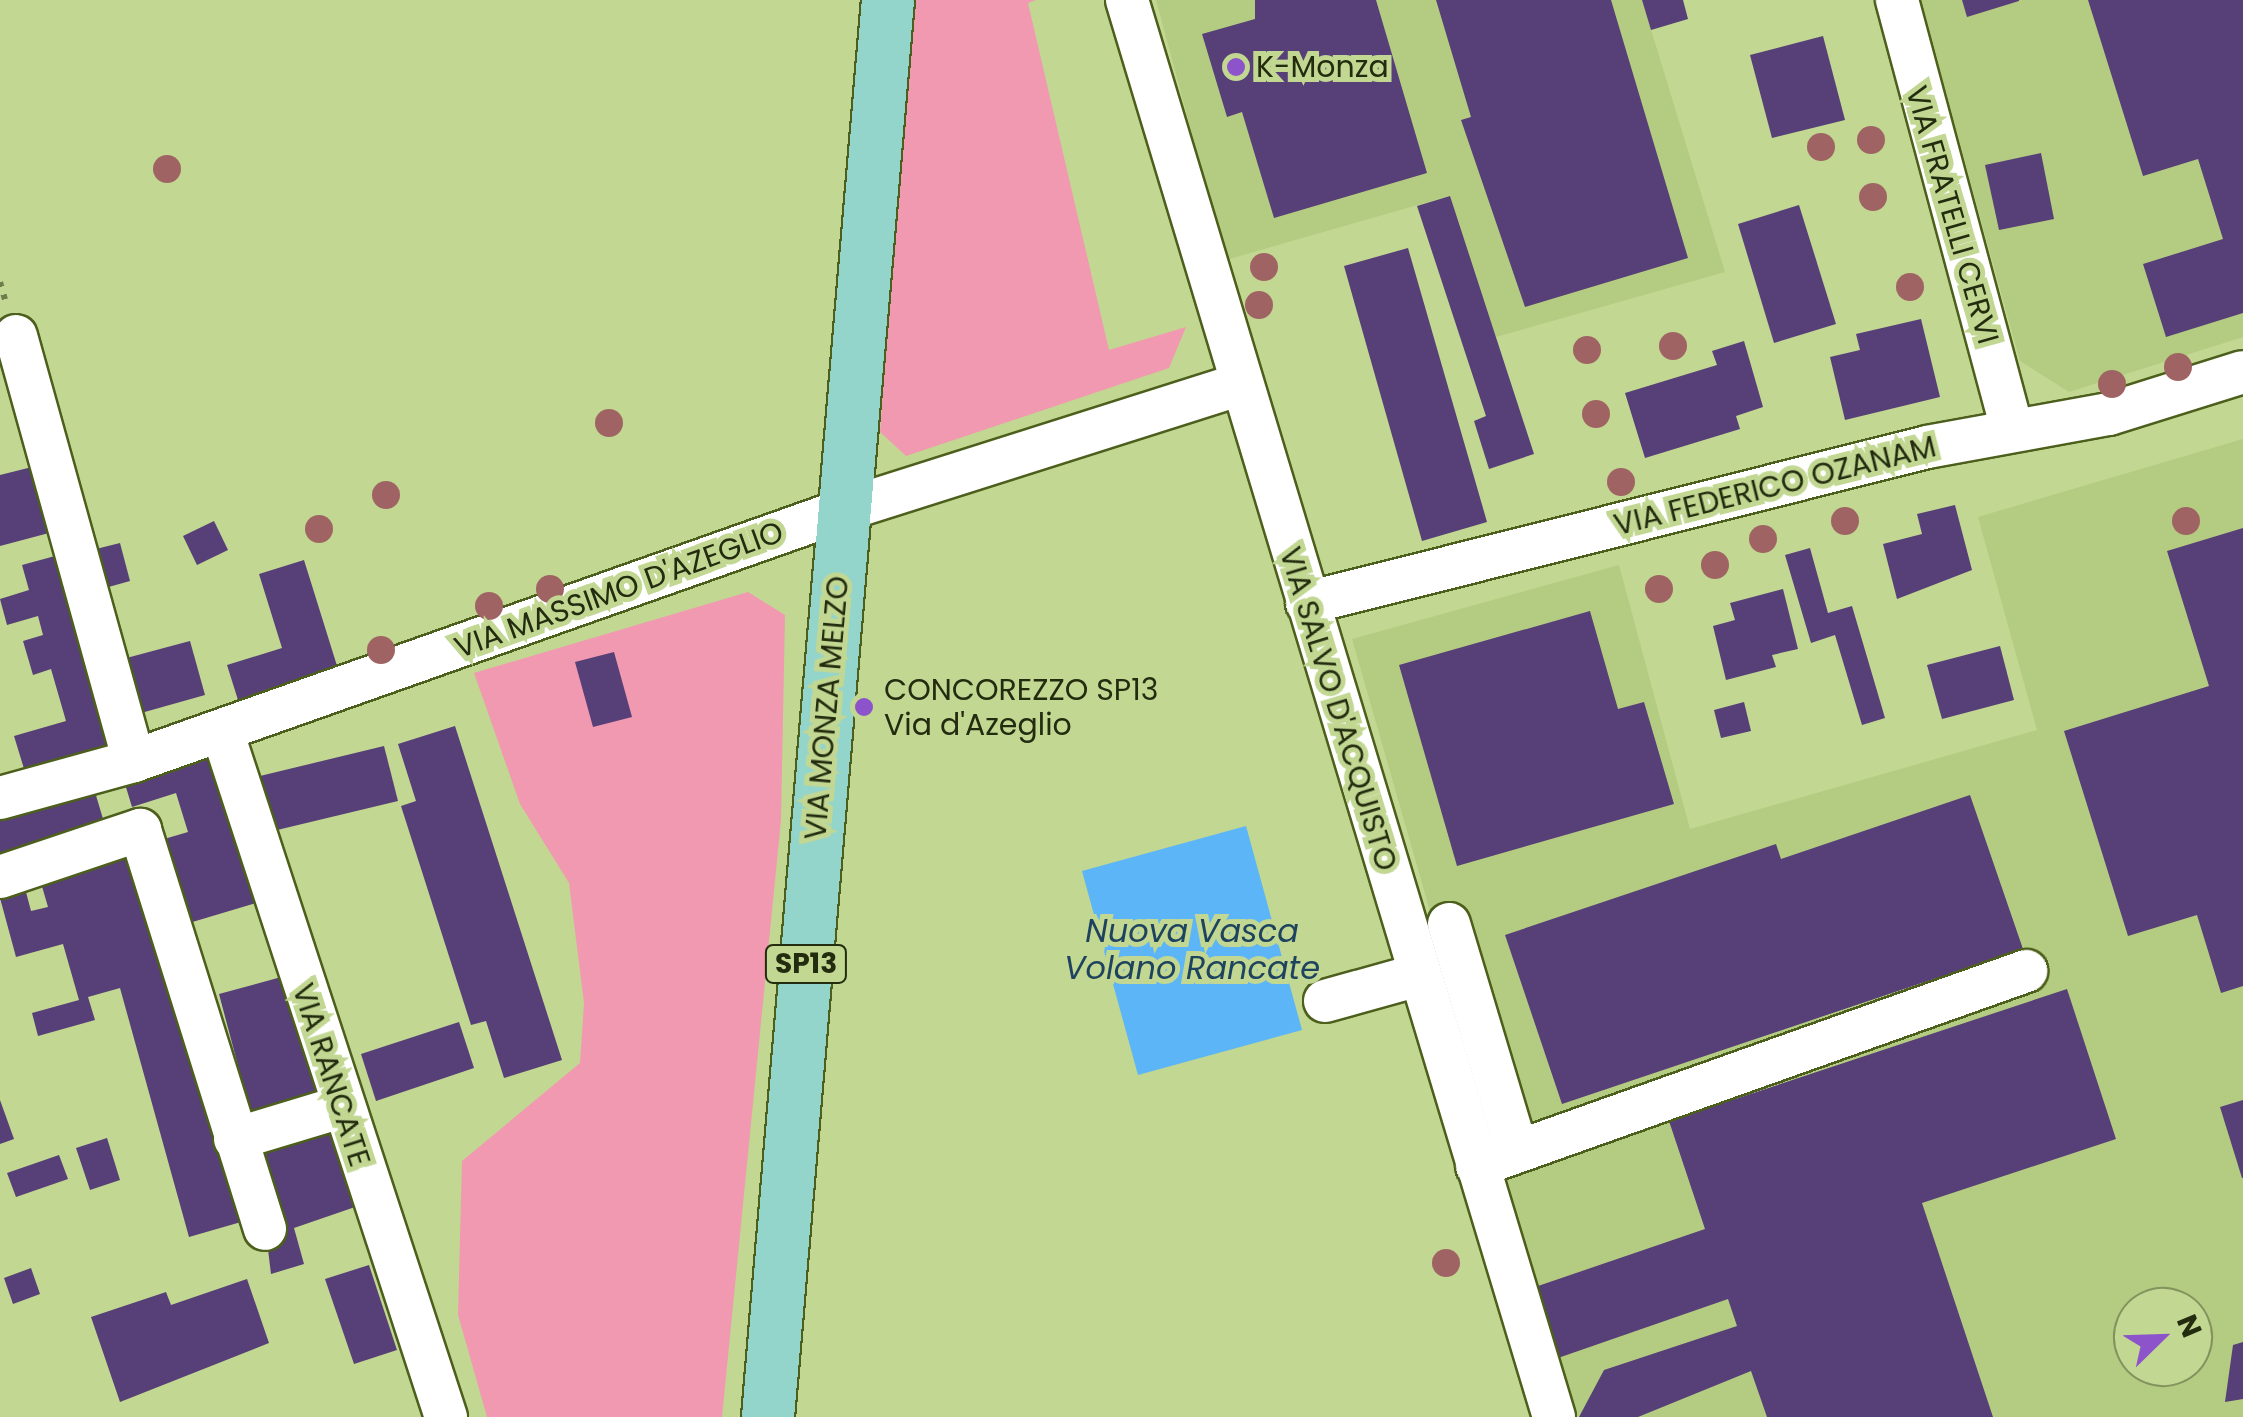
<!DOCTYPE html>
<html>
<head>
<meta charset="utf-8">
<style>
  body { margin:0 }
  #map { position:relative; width:2243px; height:1417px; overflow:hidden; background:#c1d792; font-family:Poppins,sans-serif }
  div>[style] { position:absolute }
  .built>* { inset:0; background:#b4cc81 }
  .green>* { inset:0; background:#f199b0 }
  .water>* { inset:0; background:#5cb5f7 }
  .building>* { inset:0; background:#573f77 }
  .path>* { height:6px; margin-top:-3px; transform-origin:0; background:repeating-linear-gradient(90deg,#6e7d4e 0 5px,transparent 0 13px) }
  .roads { filter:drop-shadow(2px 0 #4d5f1c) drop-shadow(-2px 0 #4d5f1c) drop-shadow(0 2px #4d5f1c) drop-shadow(0 -2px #4d5f1c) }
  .minor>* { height:42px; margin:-21px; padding:0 21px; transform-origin:21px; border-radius:21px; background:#fff }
  .major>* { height:52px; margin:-26px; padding:0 26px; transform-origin:26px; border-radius:26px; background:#93d4cb }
  .trees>* { width:28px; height:28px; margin:-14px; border-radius:50%; background:#a06364 }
  .dots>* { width:28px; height:28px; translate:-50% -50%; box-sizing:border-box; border:5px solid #c1d792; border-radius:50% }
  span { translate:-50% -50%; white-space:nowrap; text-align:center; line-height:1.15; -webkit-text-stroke:10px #c1d792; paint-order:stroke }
  .shield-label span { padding:2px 8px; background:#c1d792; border:2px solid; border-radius:8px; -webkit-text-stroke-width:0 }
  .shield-label { font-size:28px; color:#242c10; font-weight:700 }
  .poi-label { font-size:30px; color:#242c10 }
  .left { translate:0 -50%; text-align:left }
  .street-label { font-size:30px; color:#242c10 }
  .water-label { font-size:32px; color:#1e435e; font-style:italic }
  .north { position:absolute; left:2113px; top:1287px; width:100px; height:100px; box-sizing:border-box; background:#c1d792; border:2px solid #82935e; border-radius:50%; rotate:67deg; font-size:28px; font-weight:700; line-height:40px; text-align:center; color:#242c10 }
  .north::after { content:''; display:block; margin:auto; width:35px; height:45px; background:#8c53ca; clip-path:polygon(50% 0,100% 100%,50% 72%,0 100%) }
</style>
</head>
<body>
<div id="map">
  <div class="built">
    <i style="clip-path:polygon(1156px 0,1642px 0,1725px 272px,1496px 337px,1449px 196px,1226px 260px)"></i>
    <i style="clip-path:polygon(1920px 0,2243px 0,2243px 337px,2069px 392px,2020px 361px)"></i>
    <i style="clip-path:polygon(evenodd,2243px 439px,2243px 1417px,1575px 1417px,1352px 639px,1619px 565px,1690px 829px,2037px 730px,1978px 517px,2243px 439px,2133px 1307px,2193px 1307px,2193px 1367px,2133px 1367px,2133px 1307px)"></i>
  </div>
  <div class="green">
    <i style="clip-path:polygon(912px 0,1036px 0,1028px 3px,1109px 350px,1186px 327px,1169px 368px,906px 456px,880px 432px)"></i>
    <i style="clip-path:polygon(748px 592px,785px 615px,781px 820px,722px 1417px,487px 1417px,458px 1315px,462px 1161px,580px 1063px,584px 1003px,569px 883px,520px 804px,474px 673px)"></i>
  </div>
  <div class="water">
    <i style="clip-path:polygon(1246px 826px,1302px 1030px,1138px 1075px,1082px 871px)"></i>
  </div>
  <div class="building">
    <i style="clip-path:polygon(1255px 0,1376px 0,1427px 173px,1274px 218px,1242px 112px,1227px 117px,1202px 34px,1255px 19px)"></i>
    <i style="clip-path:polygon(1436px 0,1611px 0,1688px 258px,1525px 307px,1461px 120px,1471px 117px)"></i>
    <i style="clip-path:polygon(1642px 0,1683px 0,1688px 19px,1651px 30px)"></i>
    <i style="clip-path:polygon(1962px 0,2019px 0,2019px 1px,1967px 17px)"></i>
    <i style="clip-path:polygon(2088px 0,2243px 0,2243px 313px,2166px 337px,2143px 264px,2223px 239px,2198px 159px,2143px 176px)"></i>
    <i style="clip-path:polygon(1823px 36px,1845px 120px,1772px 138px,1750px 55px)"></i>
    <i style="clip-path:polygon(2041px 153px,2054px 219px,1999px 230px,1985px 165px)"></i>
    <i style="clip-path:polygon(1450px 196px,1534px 454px,1489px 469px,1474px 421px,1486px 416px,1417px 206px)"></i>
    <i style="clip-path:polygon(1799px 205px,1836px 324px,1774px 343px,1738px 224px)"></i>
    <i style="clip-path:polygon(1408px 248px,1487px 522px,1422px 541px,1344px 266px)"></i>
    <i style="clip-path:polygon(1921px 319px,1940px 397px,1845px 420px,1830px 357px,1860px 350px,1856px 334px)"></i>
    <i style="clip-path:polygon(1744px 341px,1763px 407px,1736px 416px,1740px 429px,1645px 458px,1625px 393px,1717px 365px,1712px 351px)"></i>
    <i style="clip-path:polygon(32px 467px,49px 533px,0 546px,0 475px)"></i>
    <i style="clip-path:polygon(1955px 505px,1972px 570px,1897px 599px,1883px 544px,1922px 534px,1917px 514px)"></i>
    <i style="clip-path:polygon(214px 521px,228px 550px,197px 565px,183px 536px)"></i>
    <i style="clip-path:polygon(2243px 528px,2243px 986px,2221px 993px,2197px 915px,2128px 936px,2064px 731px,2209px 686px,2167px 551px)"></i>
    <i style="clip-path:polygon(120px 543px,130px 581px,105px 588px,96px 549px)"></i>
    <i style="clip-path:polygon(1810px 548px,1828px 613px,1852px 606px,1885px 718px,1862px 725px,1835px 635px,1811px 643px,1785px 555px)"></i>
    <i style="clip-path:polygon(66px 553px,121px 745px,25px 772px,14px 736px,66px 721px,51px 669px,33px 675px,23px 641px,43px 635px,38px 616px,7px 625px,0 599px,29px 590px,22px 565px)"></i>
    <i style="clip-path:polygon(304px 560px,338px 669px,238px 700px,227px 665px,282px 648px,259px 574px)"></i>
    <i style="clip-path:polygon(1783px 589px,1798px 649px,1772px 655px,1776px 667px,1726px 680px,1713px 626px,1735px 620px,1730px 603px)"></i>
    <i style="clip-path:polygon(1590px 611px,1618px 709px,1644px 702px,1674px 804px,1457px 866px,1399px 665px)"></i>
    <i style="clip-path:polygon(190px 641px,205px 695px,134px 715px,119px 660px)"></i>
    <i style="clip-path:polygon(2000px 646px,2014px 700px,1942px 719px,1927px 665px)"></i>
    <i style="clip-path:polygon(614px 652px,632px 717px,593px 727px,575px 662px)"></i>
    <i style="clip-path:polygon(1744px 702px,1751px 731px,1721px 738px,1714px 710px)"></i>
    <i style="clip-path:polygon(455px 726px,562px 1060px,504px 1078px,486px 1021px,471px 1025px,401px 806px,416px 801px,398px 744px)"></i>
    <i style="clip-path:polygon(216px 746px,263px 901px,179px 926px,154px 842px,188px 832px,176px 793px,132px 807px,122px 774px)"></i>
    <i style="clip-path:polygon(384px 746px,398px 801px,273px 831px,260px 776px)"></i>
    <i style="clip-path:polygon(92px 782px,106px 829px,0 869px,0 809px)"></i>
    <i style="clip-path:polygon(1970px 795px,2023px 949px,1562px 1104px,1505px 935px,1776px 844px,1781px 859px)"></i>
    <i style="clip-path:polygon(137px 848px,241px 1222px,189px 1237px,120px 988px,88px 997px,95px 1020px,38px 1036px,32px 1013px,79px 1000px,63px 944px,16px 957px,0 898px,0 883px,22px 877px,31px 911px,48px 907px,39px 876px)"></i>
    <i style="clip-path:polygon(285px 976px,319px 1104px,253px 1122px,219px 994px)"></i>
    <i style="clip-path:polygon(2067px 989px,2116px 1139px,1922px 1203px,1993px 1417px,1767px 1417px,1751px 1371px,1638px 1417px,1579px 1417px,1604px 1370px,1737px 1326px,1728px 1299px,1558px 1358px,1538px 1286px,1705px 1229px,1669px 1121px)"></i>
    <i style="clip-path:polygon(459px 1022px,474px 1068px,376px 1101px,361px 1054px)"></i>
    <i style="clip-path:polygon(0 1100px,14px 1139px,0 1144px)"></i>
    <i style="clip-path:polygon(2243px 1100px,2243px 1178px,2242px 1178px,2220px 1107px)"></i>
    <i style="clip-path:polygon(329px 1121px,355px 1207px,294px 1228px,304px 1264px,271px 1274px,255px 1143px)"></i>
    <i style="clip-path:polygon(107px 1138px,120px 1180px,90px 1190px,76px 1148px)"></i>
    <i style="clip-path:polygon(59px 1155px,68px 1179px,16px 1197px,7px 1173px)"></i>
    <i style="clip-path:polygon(369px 1265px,397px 1350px,354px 1364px,325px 1279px)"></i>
    <i style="clip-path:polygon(31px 1268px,40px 1294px,13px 1304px,4px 1278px)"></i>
    <i style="clip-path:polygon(247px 1279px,269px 1343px,120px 1402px,91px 1317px,166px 1292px,171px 1305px)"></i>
    <i style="clip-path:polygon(2243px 1342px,2243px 1399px,2225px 1402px,2233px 1345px)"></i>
  </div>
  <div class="path">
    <i style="left:0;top:282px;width:18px;rotate:74deg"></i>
  </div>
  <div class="roads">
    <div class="minor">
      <i style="left:1127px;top:0;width:1480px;rotate:73.23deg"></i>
      <i style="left:1897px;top:0;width:443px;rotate:75deg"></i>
      <i style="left:16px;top:336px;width:441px;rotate:74.5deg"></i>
      <i style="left:1307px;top:603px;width:639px;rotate:-14.12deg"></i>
      <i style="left:1927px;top:447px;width:185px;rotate:-10.3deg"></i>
      <i style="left:2109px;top:414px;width:140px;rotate:-17.4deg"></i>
      <i style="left:222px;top:731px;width:722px;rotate:71.92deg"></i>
      <i style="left:0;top:798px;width:139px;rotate:-15.4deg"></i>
      <i style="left:134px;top:761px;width:753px;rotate:-19.47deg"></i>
      <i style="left:844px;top:510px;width:413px;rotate:-17.6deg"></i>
      <i style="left:0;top:877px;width:148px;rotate:-18.6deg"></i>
      <i style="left:140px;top:830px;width:418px;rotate:72.6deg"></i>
      <i style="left:1449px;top:924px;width:237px;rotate:73.3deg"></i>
      <i style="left:1325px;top:1001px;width:98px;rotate:-15.5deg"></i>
      <i style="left:235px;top:1139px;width:111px;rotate:-16.8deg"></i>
      <i style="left:1477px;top:1166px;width:583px;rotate:-19.55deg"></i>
    </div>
    <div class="major">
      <i style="left:768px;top:1417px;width:1422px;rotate:-85.16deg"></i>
    </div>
  </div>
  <div class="trees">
    <i style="left:1871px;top:140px"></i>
    <i style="left:1821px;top:147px"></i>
    <i style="left:167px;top:169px"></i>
    <i style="left:1873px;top:197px"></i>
    <i style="left:1264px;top:267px"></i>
    <i style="left:1910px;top:287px"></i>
    <i style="left:1259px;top:305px"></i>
    <i style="left:1673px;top:346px"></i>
    <i style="left:1587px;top:350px"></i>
    <i style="left:2178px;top:367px"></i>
    <i style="left:2112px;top:384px"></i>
    <i style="left:1596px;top:414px"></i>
    <i style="left:609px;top:423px"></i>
    <i style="left:1621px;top:482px"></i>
    <i style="left:386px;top:495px"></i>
    <i style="left:1845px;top:521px"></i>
    <i style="left:2186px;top:521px"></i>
    <i style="left:319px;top:529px"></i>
    <i style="left:1763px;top:539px"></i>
    <i style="left:1715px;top:565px"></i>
    <i style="left:550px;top:589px"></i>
    <i style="left:1659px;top:589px"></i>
    <i style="left:489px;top:606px"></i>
    <i style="left:381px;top:650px"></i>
    <i style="left:1446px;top:1263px"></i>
  </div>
  <div class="dots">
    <i style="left:1236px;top:67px;background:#8c53ca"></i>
    <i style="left:864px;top:707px;background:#8c53ca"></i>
  </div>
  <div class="shield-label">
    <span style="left:806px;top:964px">SP13</span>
  </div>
  <div class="poi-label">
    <span class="left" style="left:1256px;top:67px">K-Monza</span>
    <span class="left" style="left:884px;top:707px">CONCOREZZO SP13<br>Via d'Azeglio</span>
  </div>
  <div class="street-label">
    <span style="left:1952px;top:215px;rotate:74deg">VIA FRATELLI CERVI</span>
    <span style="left:1775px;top:486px;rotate:-14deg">VIA FEDERICO OZANAM</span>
    <span style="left:619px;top:590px;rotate:-20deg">VIA MASSIMO D'AZEGLIO</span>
    <span style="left:827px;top:708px;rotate:-85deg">VIA MONZA MELZO</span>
    <span style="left:1338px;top:709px;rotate:73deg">VIA SALVO D'ACQUISTO</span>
    <span style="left:331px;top:1075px;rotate:72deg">VIA RANCATE</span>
  </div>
  <div class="water-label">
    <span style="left:1192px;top:950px">Nuova Vasca<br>Volano Rancate</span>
  </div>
  <div class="north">N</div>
</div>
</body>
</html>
